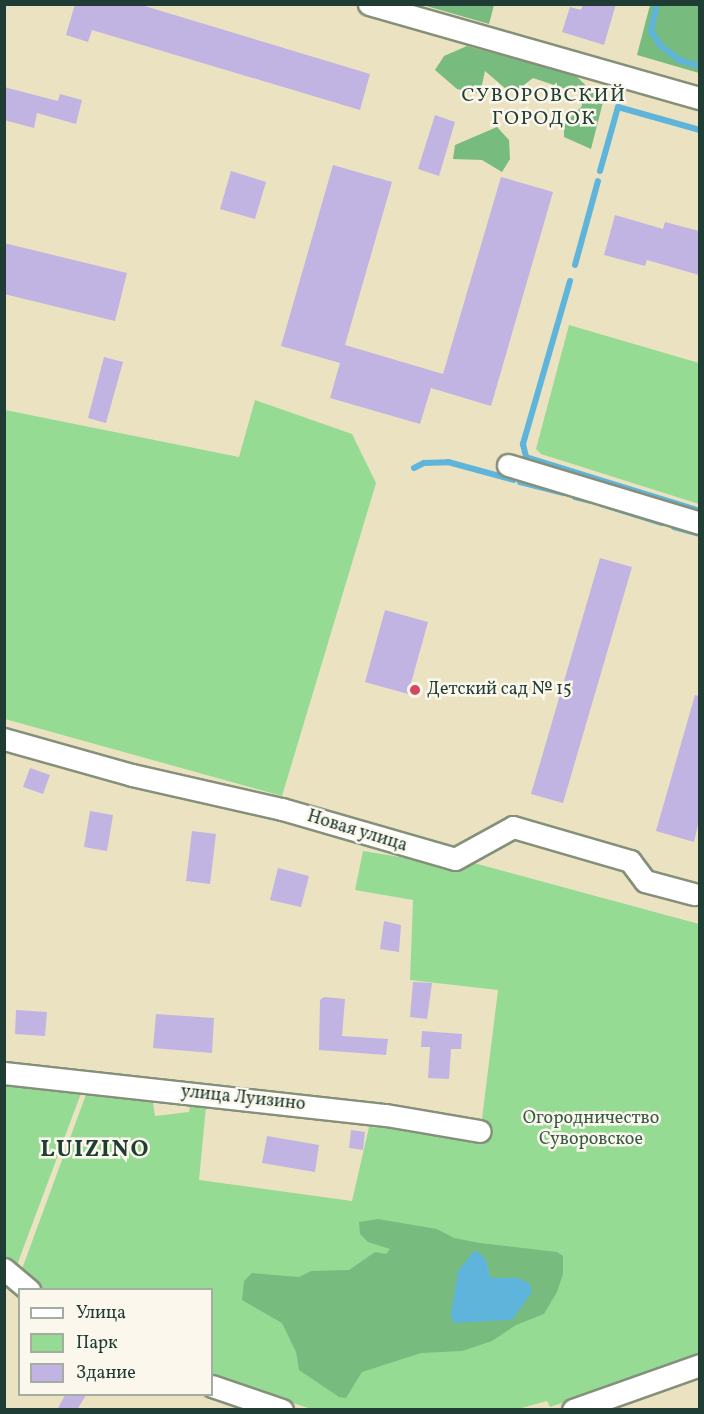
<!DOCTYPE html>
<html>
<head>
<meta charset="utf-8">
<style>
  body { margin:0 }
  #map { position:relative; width:704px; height:1414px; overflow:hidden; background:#ebe2c1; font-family:Vollkorn,serif }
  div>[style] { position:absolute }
  .green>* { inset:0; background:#96db94 }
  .forest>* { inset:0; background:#78bb7e }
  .water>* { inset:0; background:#5fb4db }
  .stream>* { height:6px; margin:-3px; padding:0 3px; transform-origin:3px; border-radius:3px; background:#5fb4db }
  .building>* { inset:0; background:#c1b4e3 }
  .roads { filter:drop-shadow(2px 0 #85907a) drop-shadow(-2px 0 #85907a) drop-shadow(0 2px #85907a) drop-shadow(0 -2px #85907a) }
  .minor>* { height:21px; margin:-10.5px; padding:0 10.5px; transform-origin:10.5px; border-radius:10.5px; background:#fff }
  .dots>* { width:16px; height:16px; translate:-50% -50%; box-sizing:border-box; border:3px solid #fbf7ec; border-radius:50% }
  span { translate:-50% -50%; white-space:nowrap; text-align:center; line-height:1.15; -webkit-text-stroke:5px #fbf7ec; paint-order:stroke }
  .poi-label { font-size:18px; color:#1f3d34 }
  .left { translate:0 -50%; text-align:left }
  .street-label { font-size:18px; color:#1f3d34 }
  .park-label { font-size:18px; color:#375d47 }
  .neighbourhood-label { font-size:20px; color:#1f3d34; letter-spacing:1.5px }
  .district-label { font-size:24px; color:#1f3d34; font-weight:700; letter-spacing:1.5px }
  .frame { position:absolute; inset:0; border:6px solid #1f3d34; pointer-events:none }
  .legend { position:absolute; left:18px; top:1288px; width:195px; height:108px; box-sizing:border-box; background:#fbf7ec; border:2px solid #a3ada2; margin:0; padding:8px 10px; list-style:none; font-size:18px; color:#1f3d34 }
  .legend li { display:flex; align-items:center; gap:12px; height:30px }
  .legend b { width:30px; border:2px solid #a3ada2 }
</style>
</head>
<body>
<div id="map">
  <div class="green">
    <i style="clip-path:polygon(569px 325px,699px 363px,699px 504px,541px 454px,536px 449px)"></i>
    <i style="clip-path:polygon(255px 400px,352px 434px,376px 483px,282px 796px,5px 719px,5px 410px,239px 457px)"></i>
    <i style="clip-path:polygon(363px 851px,450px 865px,470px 862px,699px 924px,699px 1356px,550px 1407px,547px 1401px,514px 1410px,311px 1409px,212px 1375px,212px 1290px,42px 1289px,22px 1269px,88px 1089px,152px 1097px,155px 1116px,189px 1112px,191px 1100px,206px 1107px,199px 1180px,352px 1201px,369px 1127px,480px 1135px,498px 990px,410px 980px,413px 900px,355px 890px)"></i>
    <i style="clip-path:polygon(4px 1078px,83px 1088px,17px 1265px,5px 1255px)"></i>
  </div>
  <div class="forest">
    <i style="clip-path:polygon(423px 5px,494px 5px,489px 24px)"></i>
    <i style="clip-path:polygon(650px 5px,699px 5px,699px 73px,637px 55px)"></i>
    <i style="clip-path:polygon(467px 46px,575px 75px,603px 102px,591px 149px,564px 137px,564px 124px,582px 106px,581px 94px,533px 78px,519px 89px,506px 89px,485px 71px,480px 94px,457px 89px,435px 70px,444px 56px)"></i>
    <i style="clip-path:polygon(497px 127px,509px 140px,510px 159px,502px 172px,482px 160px,453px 159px,455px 145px)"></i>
    <i style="clip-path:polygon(evenodd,378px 1219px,437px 1229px,454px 1238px,480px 1243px,557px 1252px,563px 1256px,563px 1274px,557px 1292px,544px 1314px,516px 1325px,492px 1341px,462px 1351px,421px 1353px,362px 1372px,346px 1398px,339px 1397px,299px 1370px,296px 1352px,282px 1323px,242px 1300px,244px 1281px,252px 1273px,299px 1277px,311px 1271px,349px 1270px,375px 1252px,386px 1254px,390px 1249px,368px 1242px,360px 1234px,359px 1222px,378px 1219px,485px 1258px,491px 1278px,518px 1278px,451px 1314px,485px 1258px)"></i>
  </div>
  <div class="water">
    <i style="clip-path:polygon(475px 1250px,485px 1258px,491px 1278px,518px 1278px,529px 1283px,532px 1292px,512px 1320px,453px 1323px,451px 1314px,458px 1271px)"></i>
  </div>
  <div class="stream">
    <i style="left:656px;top:8px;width:24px;rotate:102deg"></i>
    <i style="left:651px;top:31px;width:17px;rotate:57deg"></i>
    <i style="left:660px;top:45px;width:24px;rotate:38deg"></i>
    <i style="left:679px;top:60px;width:22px;rotate:16deg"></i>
    <i style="left:600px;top:171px;width:66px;rotate:-74.3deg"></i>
    <i style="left:618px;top:107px;width:85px;rotate:15.7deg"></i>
    <i style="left:575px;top:265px;width:87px;rotate:-74.7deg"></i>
    <i style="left:570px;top:281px;width:170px;rotate:106.1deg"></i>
    <i style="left:523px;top:444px;width:13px;rotate:77deg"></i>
    <i style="left:526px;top:457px;width:182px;rotate:17.2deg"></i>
    <i style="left:414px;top:468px;width:11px;rotate:-27deg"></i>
    <i style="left:424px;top:463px;width:24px;rotate:-2deg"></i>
    <i style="left:448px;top:462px;width:68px;rotate:15.3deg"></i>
    <i style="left:520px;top:482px;width:44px;rotate:14.3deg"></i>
    <i style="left:575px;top:497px;width:16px;rotate:14deg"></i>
    <i style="left:601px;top:504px;width:64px;rotate:17.3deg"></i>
    <i style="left:674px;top:527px;width:27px;rotate:15deg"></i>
  </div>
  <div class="building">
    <i style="clip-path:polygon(75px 4px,138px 4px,370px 74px,360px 110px,92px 30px,88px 42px,66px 35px)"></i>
    <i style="clip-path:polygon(583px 4px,616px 4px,604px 45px,562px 32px,570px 7px,581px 10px)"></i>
    <i style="clip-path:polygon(4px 87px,58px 101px,60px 94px,82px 100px,76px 124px,37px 113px,34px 128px,4px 120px)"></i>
    <i style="clip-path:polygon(435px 115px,455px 122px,439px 176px,418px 169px)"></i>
    <i style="clip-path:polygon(333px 165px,392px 182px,345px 345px,443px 374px,501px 177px,553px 192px,491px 406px,431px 388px,420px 424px,330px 398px,340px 363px,281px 346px)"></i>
    <i style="clip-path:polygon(231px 171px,266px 182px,255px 219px,220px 209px)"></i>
    <i style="clip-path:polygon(615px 215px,663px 229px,665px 222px,699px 231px,699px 275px,647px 260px,645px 266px,604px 255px)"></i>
    <i style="clip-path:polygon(4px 243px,127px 273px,115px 321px,4px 294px)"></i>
    <i style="clip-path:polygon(104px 357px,123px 362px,106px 423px,88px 418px)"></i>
    <i style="clip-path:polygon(600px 558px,632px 567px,563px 803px,531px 794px)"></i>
    <i style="clip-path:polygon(385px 610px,428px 622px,408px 694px,365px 682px)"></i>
    <i style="clip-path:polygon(695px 695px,699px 696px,699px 820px,694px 842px,656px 831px)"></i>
    <i style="clip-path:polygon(30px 768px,50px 775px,43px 794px,23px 787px)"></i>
    <i style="clip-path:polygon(90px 811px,113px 815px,107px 851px,84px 847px)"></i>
    <i style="clip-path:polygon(192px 831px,216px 834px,210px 884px,186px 881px)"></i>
    <i style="clip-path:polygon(278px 868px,309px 876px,301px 907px,270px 900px)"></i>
    <i style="clip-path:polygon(384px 921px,401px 925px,399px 952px,380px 949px)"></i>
    <i style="clip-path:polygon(413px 982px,432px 983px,427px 1019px,410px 1017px)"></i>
    <i style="clip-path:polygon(324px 997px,345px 999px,342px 1036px,388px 1039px,386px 1055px,319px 1050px,320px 1000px)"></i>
    <i style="clip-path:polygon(16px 1010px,47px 1012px,45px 1036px,15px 1034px)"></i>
    <i style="clip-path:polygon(156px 1014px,214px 1018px,212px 1053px,153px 1048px)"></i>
    <i style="clip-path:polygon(422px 1031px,462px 1034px,461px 1049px,451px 1049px,449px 1079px,428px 1078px,430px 1047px,421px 1047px)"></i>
    <i style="clip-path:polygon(351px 1130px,365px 1132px,363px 1150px,349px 1148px)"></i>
    <i style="clip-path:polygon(267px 1136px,319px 1145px,315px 1172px,262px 1163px)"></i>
    <i style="clip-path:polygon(65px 1395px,86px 1395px,77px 1410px,57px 1410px)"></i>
  </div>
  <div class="roads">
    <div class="minor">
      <i style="left:369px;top:4px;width:344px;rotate:15.9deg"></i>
      <i style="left:508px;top:465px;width:201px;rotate:16.8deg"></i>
      <i style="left:4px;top:739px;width:133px;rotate:15.7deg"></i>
      <i style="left:132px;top:775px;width:154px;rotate:12.8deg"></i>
      <i style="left:282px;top:809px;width:180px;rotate:16.1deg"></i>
      <i style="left:455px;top:859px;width:66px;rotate:-28.9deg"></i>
      <i style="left:513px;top:827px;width:122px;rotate:16.2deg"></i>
      <i style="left:630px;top:861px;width:25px;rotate:53deg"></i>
      <i style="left:645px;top:881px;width:51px;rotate:14.9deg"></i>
      <i style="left:4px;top:1073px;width:384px;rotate:6.3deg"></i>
      <i style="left:386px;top:1115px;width:95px;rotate:9.7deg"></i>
      <i style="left:4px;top:1269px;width:33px;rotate:40deg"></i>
      <i style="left:212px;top:1386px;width:74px;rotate:18.9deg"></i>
      <i style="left:573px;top:1410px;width:135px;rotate:-19.5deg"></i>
    </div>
  </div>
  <div class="dots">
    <i style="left:415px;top:690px;background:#d1495b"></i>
  </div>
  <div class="poi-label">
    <span class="left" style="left:427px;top:690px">Детский сад № 15</span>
  </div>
  <div class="street-label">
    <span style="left:357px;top:832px;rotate:17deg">Новая улица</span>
    <span style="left:243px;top:1099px;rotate:6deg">улица Луизино</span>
  </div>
  <div class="park-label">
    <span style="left:591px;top:1130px">Огородничество<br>Суворовское</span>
  </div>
  <div class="neighbourhood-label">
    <span style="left:544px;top:108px">СУВОРОВСКИЙ<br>ГОРОДОК</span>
  </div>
  <div class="district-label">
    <span style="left:95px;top:1151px">LUIZINO</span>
  </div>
  <div class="frame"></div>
  <ul class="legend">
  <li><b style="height:8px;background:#fff"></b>Улица</li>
  <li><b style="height:16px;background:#96db94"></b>Парк</li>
  <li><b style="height:16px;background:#c1b4e3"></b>Здание</li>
  </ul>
</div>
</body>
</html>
